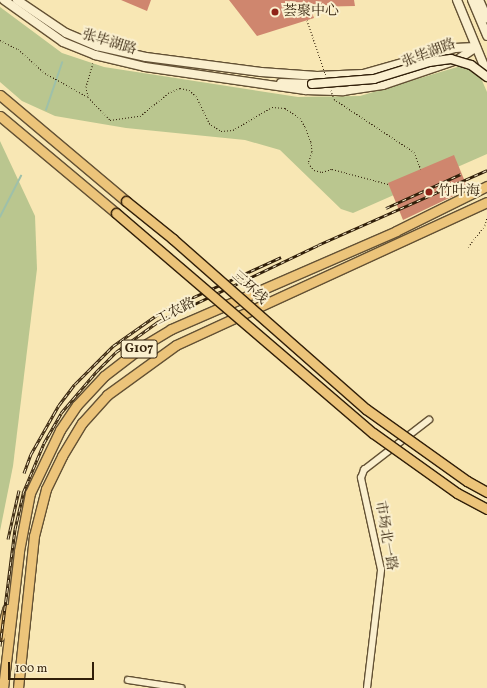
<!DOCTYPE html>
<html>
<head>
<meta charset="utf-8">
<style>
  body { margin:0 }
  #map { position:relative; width:487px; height:688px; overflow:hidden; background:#f8e7b4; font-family:Vollkorn,"Noto Serif SC",serif }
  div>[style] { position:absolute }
  .green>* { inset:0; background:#bac68f }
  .stream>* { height:1.5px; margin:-0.75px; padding:0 0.75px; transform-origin:0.75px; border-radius:0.75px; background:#9ec0a9 }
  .building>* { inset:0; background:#cf866e }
  .path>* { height:1px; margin-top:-0.5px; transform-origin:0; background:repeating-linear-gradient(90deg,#311f09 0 1px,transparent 0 3px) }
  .roads { filter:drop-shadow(1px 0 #635134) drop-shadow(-1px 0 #635134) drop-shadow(0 1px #635134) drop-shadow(0 -1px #635134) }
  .minor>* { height:5.5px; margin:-2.75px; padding:0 2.75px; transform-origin:2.75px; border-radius:2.75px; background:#faefce }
  .secondary>* { height:8px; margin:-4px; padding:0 4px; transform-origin:4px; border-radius:4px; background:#faefce }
  .trunk>* { height:9px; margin:-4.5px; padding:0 4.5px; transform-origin:4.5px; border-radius:4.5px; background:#ecc47a }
  .rail>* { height:3px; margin-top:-1.5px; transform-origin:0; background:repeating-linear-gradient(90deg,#faefce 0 4.5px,#311f09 0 9px); box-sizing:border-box; border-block:1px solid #311f09 }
  .path-bridge>* { height:1px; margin-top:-0.5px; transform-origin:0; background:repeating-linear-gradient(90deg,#311f09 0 1px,transparent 0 3px) }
  .bridges { filter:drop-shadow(1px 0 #311f09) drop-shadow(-1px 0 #311f09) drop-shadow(0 1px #311f09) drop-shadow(0 -1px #311f09) }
  .secondary-bridge>* { height:8px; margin:-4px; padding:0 4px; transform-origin:4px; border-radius:4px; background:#faefce }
  .trunk-bridge>* { height:9px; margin:-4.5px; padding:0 4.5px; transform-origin:4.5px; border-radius:4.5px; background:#ecc47a }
  .dots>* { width:11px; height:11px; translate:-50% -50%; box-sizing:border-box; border:2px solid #faefce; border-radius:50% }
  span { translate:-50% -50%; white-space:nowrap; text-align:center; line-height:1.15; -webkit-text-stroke:4px #faefce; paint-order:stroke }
  .shield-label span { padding:1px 3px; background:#faefce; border:1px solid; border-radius:3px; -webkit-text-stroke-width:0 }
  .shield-label { font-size:13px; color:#311f09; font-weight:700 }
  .poi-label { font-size:14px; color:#311f09 }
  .left { translate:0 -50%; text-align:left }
  .street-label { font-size:14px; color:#311f09 }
  .scale { position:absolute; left:8px; top:662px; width:86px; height:18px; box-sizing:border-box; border:2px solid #311f09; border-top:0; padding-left:5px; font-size:12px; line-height:14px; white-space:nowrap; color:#311f09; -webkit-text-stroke:3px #faefce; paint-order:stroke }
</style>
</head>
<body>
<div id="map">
  <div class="green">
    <i style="clip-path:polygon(0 7px,62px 53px,104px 67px,298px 97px,360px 96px,474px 62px,487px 92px,487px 154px,353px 213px,341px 209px,280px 150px,245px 140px,126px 128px,55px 116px,22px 101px,0 82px)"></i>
    <i style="clip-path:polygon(0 141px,35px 216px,37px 269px,13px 466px,0 531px)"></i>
  </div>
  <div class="stream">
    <i style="left:46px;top:110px;width:50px;rotate:-71.2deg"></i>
    <i style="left:0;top:217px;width:46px;rotate:-62.9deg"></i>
  </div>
  <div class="building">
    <i style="clip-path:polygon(121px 0,151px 0,147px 11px)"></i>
    <i style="clip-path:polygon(229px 0,354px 0,355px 6px,310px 7px,314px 18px,257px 36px)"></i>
    <i style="clip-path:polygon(454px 155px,468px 189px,403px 220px,388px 183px)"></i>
  </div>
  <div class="path">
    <i style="left:0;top:40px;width:20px;rotate:27deg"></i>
    <i style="left:18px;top:49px;width:36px;rotate:42deg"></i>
    <i style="left:45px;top:73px;width:49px;rotate:29.2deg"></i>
    <i style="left:88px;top:97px;width:32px;rotate:46deg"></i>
    <i style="left:110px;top:120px;width:30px;rotate:-8deg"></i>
    <i style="left:140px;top:116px;width:36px;rotate:-39deg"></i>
    <i style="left:168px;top:93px;width:13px;rotate:-23deg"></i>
    <i style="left:180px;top:88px;width:9px;rotate:13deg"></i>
    <i style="left:189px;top:90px;width:9px;rotate:41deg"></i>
    <i style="left:196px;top:96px;width:30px;rotate:64deg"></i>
    <i style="left:209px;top:123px;width:14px;rotate:34deg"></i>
    <i style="left:221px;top:131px;width:12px;rotate:-5deg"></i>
    <i style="left:233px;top:130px;width:45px;rotate:-30.5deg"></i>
    <i style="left:272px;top:107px;width:13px;rotate:4deg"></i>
    <i style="left:285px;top:108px;width:18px;rotate:34deg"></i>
    <i style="left:300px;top:118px;width:10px;rotate:61deg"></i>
    <i style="left:305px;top:127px;width:16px;rotate:68deg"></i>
    <i style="left:311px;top:142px;width:10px;rotate:84deg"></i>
    <i style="left:312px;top:152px;width:12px;rotate:110deg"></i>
    <i style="left:308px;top:163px;width:9px;rotate:49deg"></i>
    <i style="left:314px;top:170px;width:8px;rotate:14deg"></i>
    <i style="left:322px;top:172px;width:10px;rotate:-17deg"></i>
    <i style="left:332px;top:169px;width:58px;rotate:15deg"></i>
    <i style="left:88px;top:96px;width:9px;rotate:-103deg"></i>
    <i style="left:86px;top:87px;width:25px;rotate:-74deg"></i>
    <i style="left:468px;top:247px;width:28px;rotate:-52deg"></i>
    <i style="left:485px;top:225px;width:8px;rotate:-76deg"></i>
  </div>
  <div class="roads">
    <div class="minor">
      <i style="left:128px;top:680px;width:54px;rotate:8.6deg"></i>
      <i style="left:367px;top:688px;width:119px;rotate:-83.2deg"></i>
      <i style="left:381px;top:570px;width:94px;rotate:-102.3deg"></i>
      <i style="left:361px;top:478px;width:9px;rotate:-69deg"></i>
      <i style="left:364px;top:470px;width:82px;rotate:-37.6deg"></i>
    </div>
    <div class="secondary">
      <i style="left:4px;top:0;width:72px;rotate:35.4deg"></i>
      <i style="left:63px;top:42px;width:35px;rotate:22deg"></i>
      <i style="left:95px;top:55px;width:51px;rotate:13.5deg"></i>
      <i style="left:145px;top:67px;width:162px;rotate:8.2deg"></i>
      <i style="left:305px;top:90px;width:38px;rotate:2deg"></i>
      <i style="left:343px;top:91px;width:40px;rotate:-8.5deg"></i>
      <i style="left:383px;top:85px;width:78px;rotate:-18.7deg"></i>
      <i style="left:457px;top:60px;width:23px;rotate:-34deg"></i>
      <i style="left:17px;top:0;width:59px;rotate:34deg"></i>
      <i style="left:66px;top:33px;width:34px;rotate:23deg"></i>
      <i style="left:97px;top:46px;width:50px;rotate:12.7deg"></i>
      <i style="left:146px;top:57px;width:116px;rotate:7.4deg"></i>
      <i style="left:261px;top:72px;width:56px;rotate:4.1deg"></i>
      <i style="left:317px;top:76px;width:46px;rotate:-2.5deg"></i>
      <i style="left:363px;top:74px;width:96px;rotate:-15.8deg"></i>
      <i style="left:455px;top:48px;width:20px;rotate:-3deg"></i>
      <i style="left:457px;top:0;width:79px;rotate:67.7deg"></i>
      <i style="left:472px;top:0;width:39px;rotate:67deg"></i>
      <i style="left:479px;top:0;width:20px;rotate:66deg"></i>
      <i style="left:281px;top:83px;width:31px;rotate:2deg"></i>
    </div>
    <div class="trunk">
      <i style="left:0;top:95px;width:165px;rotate:40.1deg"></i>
      <i style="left:0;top:116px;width:151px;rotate:39.9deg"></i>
      <i style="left:0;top:636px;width:28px;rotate:-75deg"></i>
      <i style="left:3px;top:688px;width:138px;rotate:-83.3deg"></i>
      <i style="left:19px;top:551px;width:59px;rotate:-79.3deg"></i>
      <i style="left:30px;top:493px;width:70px;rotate:-64.5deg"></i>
      <i style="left:60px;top:430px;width:30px;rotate:-56deg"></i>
      <i style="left:77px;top:405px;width:40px;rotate:-47deg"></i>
      <i style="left:104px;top:376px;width:49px;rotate:-37.6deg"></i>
      <i style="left:143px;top:346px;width:33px;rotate:-31deg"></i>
      <i style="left:171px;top:329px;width:245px;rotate:-23.5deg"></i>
      <i style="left:396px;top:231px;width:102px;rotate:-26.3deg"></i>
      <i style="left:18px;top:688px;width:153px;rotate:-84deg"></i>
      <i style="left:34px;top:536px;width:49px;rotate:-75.7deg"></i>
      <i style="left:46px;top:489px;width:37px;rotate:-64deg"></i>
      <i style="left:62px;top:456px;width:39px;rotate:-59deg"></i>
      <i style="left:82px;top:423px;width:38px;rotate:-48deg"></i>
      <i style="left:107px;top:395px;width:85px;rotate:-35.9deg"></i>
      <i style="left:176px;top:345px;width:342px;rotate:-24.7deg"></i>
    </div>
  </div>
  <div class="rail">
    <i style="left:386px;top:208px;width:82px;rotate:-24.4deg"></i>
    <i style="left:24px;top:473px;width:20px;rotate:-70deg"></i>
    <i style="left:31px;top:454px;width:56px;rotate:-60.3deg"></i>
    <i style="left:59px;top:405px;width:26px;rotate:-53deg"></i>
    <i style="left:75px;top:384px;width:54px;rotate:-45deg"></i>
    <i style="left:113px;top:346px;width:59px;rotate:-35.3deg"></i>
    <i style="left:161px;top:312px;width:132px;rotate:-24.6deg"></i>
    <i style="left:8px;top:539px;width:50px;rotate:-77.3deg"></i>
    <i style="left:0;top:646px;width:118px;rotate:-82.7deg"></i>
    <i style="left:15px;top:529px;width:37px;rotate:-77deg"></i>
    <i style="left:23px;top:493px;width:54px;rotate:-67.2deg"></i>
    <i style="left:44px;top:443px;width:34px;rotate:-60deg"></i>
    <i style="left:61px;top:413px;width:54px;rotate:-49.5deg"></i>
    <i style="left:96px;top:372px;width:28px;rotate:-45deg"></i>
    <i style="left:116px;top:352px;width:53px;rotate:-35.8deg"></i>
    <i style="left:159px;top:321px;width:176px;rotate:-25.5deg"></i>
    <i style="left:318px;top:245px;width:185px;rotate:-23.9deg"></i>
  </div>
  <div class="path-bridge">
    <i style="left:307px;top:20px;width:59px;rotate:71.3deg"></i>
    <i style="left:331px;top:90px;width:9px;rotate:72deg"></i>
    <i style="left:334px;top:99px;width:96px;rotate:33.5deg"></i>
    <i style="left:414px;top:152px;width:18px;rotate:68deg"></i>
  </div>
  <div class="bridges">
    <div class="secondary-bridge">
      <i style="left:312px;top:84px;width:62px;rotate:-4.6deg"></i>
      <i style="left:374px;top:79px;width:58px;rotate:-17.2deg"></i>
      <i style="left:429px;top:62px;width:22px;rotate:-8deg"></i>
      <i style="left:451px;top:59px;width:21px;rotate:17deg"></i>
      <i style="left:471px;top:65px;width:20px;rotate:37deg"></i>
    </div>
    <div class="trunk-bridge">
      <i style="left:126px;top:201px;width:60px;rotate:39deg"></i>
      <i style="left:173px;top:239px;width:257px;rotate:41.4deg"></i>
      <i style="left:366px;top:409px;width:124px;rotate:35.5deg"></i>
      <i style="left:467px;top:481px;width:23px;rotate:29deg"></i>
      <i style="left:116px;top:213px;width:338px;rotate:40.6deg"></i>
      <i style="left:373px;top:433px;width:103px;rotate:35.5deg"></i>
      <i style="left:457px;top:493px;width:34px;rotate:28deg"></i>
    </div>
  </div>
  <div class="dots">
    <i style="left:275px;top:12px;background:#8f2418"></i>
    <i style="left:429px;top:192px;background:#8f2418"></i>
  </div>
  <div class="shield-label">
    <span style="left:139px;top:349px">G107</span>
  </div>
  <div class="poi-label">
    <span class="left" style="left:283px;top:12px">荟聚中心</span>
    <span class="left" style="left:438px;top:192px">竹叶海</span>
  </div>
  <div class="street-label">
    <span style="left:109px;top:43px;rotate:17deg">张毕湖路</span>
    <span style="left:429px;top:54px;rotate:-21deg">张毕湖路</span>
    <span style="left:249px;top:288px;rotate:42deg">三环线</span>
    <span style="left:176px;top:312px;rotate:-27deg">工农路</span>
    <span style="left:385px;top:536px;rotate:80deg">市场北一路</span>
  </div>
  <div class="scale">100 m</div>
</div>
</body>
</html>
